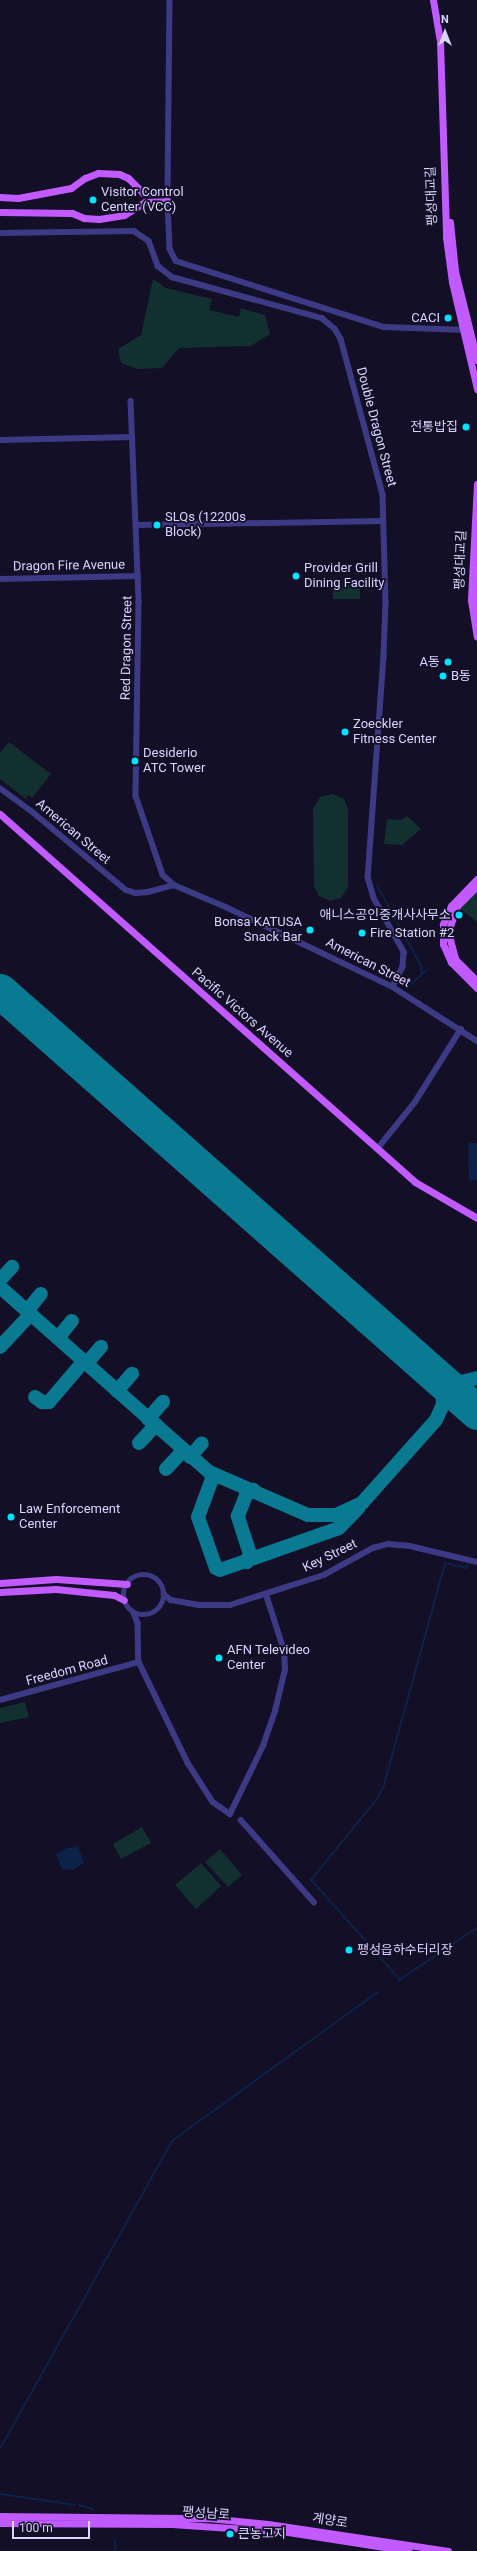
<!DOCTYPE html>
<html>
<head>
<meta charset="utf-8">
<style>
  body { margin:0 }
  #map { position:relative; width:477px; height:2551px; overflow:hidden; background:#130f26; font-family:Roboto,"Noto Sans KR",sans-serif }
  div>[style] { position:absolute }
  .green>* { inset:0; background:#12302f }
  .water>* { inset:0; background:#0c2248 }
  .stream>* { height:1.5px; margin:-0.75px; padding:0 0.75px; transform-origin:0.75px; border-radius:0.75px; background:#0c2248 }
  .taxiway>* { height:14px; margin:-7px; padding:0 7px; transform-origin:7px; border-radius:7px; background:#0a7a92 }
  .runway>* { height:35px; margin:-17.5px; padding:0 17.5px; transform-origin:17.5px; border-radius:17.5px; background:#0a7a92 }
  .minor>* { height:5.5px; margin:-2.75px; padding:0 2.75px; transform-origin:2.75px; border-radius:2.75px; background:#3d3a85 }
  .minor>.ring { margin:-2.75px; padding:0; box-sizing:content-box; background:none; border:5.5px solid #3d3a85; border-radius:50% }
  .major>* { height:7px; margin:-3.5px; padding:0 3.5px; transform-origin:3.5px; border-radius:3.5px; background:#c25bff }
  .dots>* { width:11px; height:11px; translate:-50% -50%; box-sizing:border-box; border:2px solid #130f26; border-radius:50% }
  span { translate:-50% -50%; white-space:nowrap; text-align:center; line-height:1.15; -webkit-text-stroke:3.5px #130f26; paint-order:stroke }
  .poi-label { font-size:13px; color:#d9d4ff }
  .left { translate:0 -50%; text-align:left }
  .right { translate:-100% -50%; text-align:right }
  .street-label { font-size:13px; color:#d9d4ff }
  .north { position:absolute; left:425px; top:12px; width:40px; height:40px; -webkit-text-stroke:3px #130f26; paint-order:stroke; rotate:0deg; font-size:11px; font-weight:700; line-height:16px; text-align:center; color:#d9d4ff }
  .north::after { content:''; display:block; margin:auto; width:14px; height:18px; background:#d9d4ff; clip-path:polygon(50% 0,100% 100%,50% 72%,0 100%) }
  .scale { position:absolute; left:12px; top:2521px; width:78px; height:18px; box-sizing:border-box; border:2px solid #d9d4ff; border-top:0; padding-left:5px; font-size:12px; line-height:14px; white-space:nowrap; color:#d9d4ff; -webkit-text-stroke:3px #130f26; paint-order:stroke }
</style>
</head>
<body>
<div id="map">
  <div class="green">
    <i style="clip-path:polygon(153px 279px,166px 288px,212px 299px,209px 310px,239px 317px,241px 308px,265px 315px,270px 334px,251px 346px,179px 348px,162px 368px,137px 369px,121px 363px,118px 349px,141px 335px)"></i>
    <i style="clip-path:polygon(360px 585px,360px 599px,333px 599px,333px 586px)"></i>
    <i style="clip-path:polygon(9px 742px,51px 774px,32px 798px,28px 795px,26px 799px,0 779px,0 753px)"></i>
    <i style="clip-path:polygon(332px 794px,344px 799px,348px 809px,348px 887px,341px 898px,330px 901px,319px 896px,314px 886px,313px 809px,320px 797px)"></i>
    <i style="clip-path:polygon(407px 816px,421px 829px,402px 845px,384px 844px,387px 819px,401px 820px)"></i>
    <i style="clip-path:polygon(477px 891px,477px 922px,459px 908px)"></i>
    <i style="clip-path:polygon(25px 1702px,29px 1717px,0 1723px,0 1708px)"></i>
    <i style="clip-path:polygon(142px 1827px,151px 1843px,121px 1859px,113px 1844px)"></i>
    <i style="clip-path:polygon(220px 1849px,242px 1875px,228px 1887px,205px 1862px)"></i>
    <i style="clip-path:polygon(201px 1863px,221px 1886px,196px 1909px,175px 1885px)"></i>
  </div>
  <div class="water">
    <i style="clip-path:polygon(468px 1143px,477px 1143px,477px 1180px,469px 1181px)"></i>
    <i style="clip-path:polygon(78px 1846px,84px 1863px,73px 1870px,62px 1869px,56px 1854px,67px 1848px)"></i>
  </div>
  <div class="stream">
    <i style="left:378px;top:886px;width:92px;rotate:61.5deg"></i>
    <i style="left:422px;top:967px;width:7px;rotate:90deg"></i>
    <i style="left:408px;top:987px;width:25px;rotate:-42deg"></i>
    <i style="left:400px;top:1980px;width:134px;rotate:-131.7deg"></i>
    <i style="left:311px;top:1880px;width:104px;rotate:-50.8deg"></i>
    <i style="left:377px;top:1799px;width:16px;rotate:-63deg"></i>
    <i style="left:384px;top:1785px;width:230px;rotate:-74.6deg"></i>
    <i style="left:445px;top:1563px;width:23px;rotate:13deg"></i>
    <i style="left:467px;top:1568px;width:3px;rotate:-90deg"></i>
    <i style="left:398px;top:1981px;width:95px;rotate:-33.9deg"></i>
    <i style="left:0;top:2449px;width:353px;rotate:-60.8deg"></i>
    <i style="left:172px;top:2141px;width:254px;rotate:-35.9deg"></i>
    <i style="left:0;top:2494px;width:76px;rotate:8.3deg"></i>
    <i style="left:79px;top:2505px;width:15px;rotate:16deg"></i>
    <i style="left:115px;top:2539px;width:12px;rotate:85deg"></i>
  </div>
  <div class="taxiway">
    <i style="left:0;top:1280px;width:18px;rotate:-47deg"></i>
    <i style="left:0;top:1287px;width:279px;rotate:41.5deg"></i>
    <i style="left:209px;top:1472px;width:108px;rotate:23.5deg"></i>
    <i style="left:308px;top:1515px;width:28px"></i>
    <i style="left:336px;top:1515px;width:29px;rotate:-25deg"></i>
    <i style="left:362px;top:1503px;width:111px;rotate:-48.3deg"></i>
    <i style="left:436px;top:1420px;width:17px;rotate:-66deg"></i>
    <i style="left:443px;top:1404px;width:14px;rotate:-94deg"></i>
    <i style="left:442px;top:1390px;width:27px;rotate:-121deg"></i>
    <i style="left:27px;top:1311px;width:22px;rotate:-51deg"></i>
    <i style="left:58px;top:1338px;width:22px;rotate:-51deg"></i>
    <i style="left:0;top:1347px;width:40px;rotate:-47deg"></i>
    <i style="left:27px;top:1318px;width:5px;rotate:-22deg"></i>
    <i style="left:86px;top:1364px;width:23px;rotate:-49deg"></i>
    <i style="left:434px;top:1372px;width:25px;rotate:26deg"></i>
    <i style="left:457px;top:1383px;width:21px;rotate:-14deg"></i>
    <i style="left:117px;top:1391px;width:23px;rotate:-49deg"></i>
    <i style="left:35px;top:1397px;width:9px;rotate:36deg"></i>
    <i style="left:42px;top:1402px;width:7px"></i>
    <i style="left:49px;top:1402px;width:52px;rotate:-49.6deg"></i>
    <i style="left:148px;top:1419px;width:23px;rotate:-49deg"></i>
    <i style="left:139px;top:1443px;width:25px;rotate:-47deg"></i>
    <i style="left:190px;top:1457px;width:18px;rotate:-49deg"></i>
    <i style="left:166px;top:1469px;width:26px;rotate:-47deg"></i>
    <i style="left:218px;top:1476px;width:7px;rotate:153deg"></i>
    <i style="left:212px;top:1479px;width:40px;rotate:110.2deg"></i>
    <i style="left:198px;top:1517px;width:54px;rotate:70.6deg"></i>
    <i style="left:216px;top:1568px;width:4px;rotate:27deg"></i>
    <i style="left:220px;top:1570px;width:126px;rotate:-19.4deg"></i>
    <i style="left:339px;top:1528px;width:28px;rotate:-46deg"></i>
    <i style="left:247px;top:1562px;width:9px;rotate:-69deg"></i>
    <i style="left:250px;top:1554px;width:40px;rotate:-108deg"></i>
    <i style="left:238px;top:1516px;width:22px;rotate:-69deg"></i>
    <i style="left:246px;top:1495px;width:9px;rotate:-36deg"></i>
  </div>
  <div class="runway">
    <i style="left:0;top:991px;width:636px;rotate:41.43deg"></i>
  </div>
  <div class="minor">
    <i style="left:170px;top:0;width:201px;rotate:90.6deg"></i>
    <i style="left:168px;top:201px;width:48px;rotate:87.6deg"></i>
    <i style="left:170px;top:249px;width:13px;rotate:63deg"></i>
    <i style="left:176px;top:261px;width:218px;rotate:17.6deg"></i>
    <i style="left:384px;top:327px;width:82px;rotate:2.1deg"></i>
    <i style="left:0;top:233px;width:134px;rotate:-0.9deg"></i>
    <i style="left:134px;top:231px;width:18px;rotate:34deg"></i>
    <i style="left:149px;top:241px;width:27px;rotate:70deg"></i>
    <i style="left:158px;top:266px;width:18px;rotate:38deg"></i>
    <i style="left:172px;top:277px;width:156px;rotate:15.3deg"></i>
    <i style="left:322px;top:318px;width:17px;rotate:40deg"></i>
    <i style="left:335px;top:329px;width:12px;rotate:59deg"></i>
    <i style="left:341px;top:339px;width:162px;rotate:74.9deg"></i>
    <i style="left:383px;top:495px;width:108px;rotate:88.4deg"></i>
    <i style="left:386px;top:603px;width:53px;rotate:92.2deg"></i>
    <i style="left:384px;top:656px;width:222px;rotate:94.1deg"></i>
    <i style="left:368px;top:877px;width:22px;rotate:74deg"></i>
    <i style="left:374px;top:898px;width:62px;rotate:60.9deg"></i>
    <i style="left:404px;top:952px;width:15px;rotate:94deg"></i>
    <i style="left:403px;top:967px;width:22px;rotate:117deg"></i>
    <i style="left:131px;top:401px;width:201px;rotate:87.7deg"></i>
    <i style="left:139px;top:602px;width:194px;rotate:90.9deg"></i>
    <i style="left:136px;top:796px;width:83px;rotate:71.1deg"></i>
    <i style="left:163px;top:875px;width:15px;rotate:42deg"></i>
    <i style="left:0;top:440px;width:132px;rotate:-1.3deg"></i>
    <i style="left:136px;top:525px;width:247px;rotate:-0.9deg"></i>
    <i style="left:0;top:579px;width:138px;rotate:-1.2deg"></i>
    <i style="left:0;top:788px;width:42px;rotate:36.3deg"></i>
    <i style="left:34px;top:813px;width:120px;rotate:39.9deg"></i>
    <i style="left:126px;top:890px;width:10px;rotate:17deg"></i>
    <i style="left:136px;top:893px;width:12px;rotate:-5deg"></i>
    <i style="left:148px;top:892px;width:27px;rotate:-15deg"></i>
    <i style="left:174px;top:885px;width:56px;rotate:22.9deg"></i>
    <i style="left:226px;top:907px;width:185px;rotate:25.6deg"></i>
    <i style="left:393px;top:987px;width:100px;rotate:32.7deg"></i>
    <i style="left:378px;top:1148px;width:59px;rotate:-51.2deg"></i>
    <i style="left:415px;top:1102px;width:86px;rotate:-57.8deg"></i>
    <i class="ring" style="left:124px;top:1575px;width:34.5px;height:34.5px"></i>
    <i style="left:164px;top:1594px;width:9px;rotate:41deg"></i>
    <i style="left:171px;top:1600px;width:28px;rotate:10deg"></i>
    <i style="left:199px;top:1605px;width:31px"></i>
    <i style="left:230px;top:1605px;width:99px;rotate:-17.7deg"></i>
    <i style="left:324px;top:1575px;width:56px;rotate:-28.9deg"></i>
    <i style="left:373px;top:1548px;width:16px;rotate:-15deg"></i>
    <i style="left:388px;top:1544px;width:22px;rotate:5deg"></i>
    <i style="left:410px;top:1546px;width:69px;rotate:13.4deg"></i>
    <i style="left:134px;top:1613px;width:11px;rotate:68deg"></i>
    <i style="left:138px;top:1623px;width:39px;rotate:89deg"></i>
    <i style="left:139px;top:1662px;width:112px;rotate:64.1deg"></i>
    <i style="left:188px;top:1763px;width:46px;rotate:57.3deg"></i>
    <i style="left:213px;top:1802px;width:21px;rotate:35deg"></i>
    <i style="left:230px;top:1814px;width:76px;rotate:-64.1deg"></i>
    <i style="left:263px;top:1746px;width:37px;rotate:-71deg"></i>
    <i style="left:275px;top:1711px;width:42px;rotate:-76.3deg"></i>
    <i style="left:285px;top:1670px;width:19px;rotate:-93deg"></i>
    <i style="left:284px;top:1651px;width:59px;rotate:-107.8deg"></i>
    <i style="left:0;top:1700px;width:144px;rotate:-15.3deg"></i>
    <i style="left:241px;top:1820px;width:110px;rotate:48.3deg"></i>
  </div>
  <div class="major">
    <i style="left:433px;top:0;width:42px;rotate:80.3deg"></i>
    <i style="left:440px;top:41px;width:196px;rotate:88.2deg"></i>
    <i style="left:446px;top:237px;width:45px;rotate:82.4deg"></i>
    <i style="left:452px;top:282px;width:110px;rotate:76.8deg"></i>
    <i style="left:0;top:197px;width:18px;rotate:3deg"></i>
    <i style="left:18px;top:198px;width:54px;rotate:-10.7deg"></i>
    <i style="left:71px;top:188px;width:17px;rotate:-36deg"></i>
    <i style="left:85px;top:178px;width:14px;rotate:-21deg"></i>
    <i style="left:98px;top:173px;width:21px;rotate:3deg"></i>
    <i style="left:119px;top:174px;width:10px;rotate:24deg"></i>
    <i style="left:128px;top:178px;width:21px;rotate:45deg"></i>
    <i style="left:143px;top:193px;width:25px;rotate:-2deg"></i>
    <i style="left:0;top:212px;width:72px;rotate:0.8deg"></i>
    <i style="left:72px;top:213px;width:13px;rotate:23deg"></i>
    <i style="left:84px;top:218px;width:15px;rotate:4deg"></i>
    <i style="left:99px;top:219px;width:25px;rotate:-9deg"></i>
    <i style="left:124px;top:215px;width:25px;rotate:-32deg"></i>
    <i style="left:145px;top:202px;width:23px;rotate:-2deg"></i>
    <i style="left:450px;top:222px;width:49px;rotate:84.2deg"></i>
    <i style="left:455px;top:271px;width:92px;rotate:76.1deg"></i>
    <i style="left:477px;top:484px;width:116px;rotate:93deg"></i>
    <i style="left:471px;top:600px;width:37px;rotate:81deg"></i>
    <i style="left:477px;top:567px;width:44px;rotate:90deg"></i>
    <i style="left:0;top:814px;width:555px;rotate:41.56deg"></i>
    <i style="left:415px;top:1182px;width:72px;rotate:30.1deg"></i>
    <i style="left:477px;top:879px;width:37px;rotate:134deg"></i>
    <i style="left:451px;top:906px;width:20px;rotate:114deg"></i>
    <i style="left:443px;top:924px;width:20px;rotate:90deg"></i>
    <i style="left:443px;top:944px;width:20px;rotate:66deg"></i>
    <i style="left:451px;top:962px;width:37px;rotate:45deg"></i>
    <i style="left:477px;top:886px;width:28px;rotate:135deg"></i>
    <i style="left:457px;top:906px;width:28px;rotate:109deg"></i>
    <i style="left:448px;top:932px;width:28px;rotate:75deg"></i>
    <i style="left:455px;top:959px;width:31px;rotate:45deg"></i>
    <i style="left:0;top:1583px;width:56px;rotate:-4.1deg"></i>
    <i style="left:56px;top:1579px;width:71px;rotate:4deg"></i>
    <i style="left:0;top:1592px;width:56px;rotate:-3.1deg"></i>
    <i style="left:56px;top:1589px;width:58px;rotate:5.9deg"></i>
    <i style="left:114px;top:1595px;width:11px;rotate:27deg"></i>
    <i style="left:0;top:2516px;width:208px;rotate:0.6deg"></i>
    <i style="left:208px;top:2518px;width:60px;rotate:5.7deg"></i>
    <i style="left:268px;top:2524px;width:182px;rotate:8.5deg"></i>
    <i style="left:0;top:2523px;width:172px;rotate:0.3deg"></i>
    <i style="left:172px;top:2524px;width:116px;rotate:3.9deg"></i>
    <i style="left:288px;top:2532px;width:122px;rotate:8.9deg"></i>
  </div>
  <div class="dots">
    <i style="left:93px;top:200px;background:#00e5ff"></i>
    <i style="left:448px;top:318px;background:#00e5ff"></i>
    <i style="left:466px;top:427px;background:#00e5ff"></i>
    <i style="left:157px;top:525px;background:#00e5ff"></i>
    <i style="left:296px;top:576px;background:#00e5ff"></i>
    <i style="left:448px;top:662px;background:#00e5ff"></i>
    <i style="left:443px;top:676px;background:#00e5ff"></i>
    <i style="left:345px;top:732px;background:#00e5ff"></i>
    <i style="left:135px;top:761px;background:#00e5ff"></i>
    <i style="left:459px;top:915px;background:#00e5ff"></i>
    <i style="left:310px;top:930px;background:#00e5ff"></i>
    <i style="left:362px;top:933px;background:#00e5ff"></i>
    <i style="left:11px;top:1517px;background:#00e5ff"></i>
    <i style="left:219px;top:1658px;background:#00e5ff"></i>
    <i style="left:349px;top:1950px;background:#00e5ff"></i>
    <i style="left:230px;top:2534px;background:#00e5ff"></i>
  </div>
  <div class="poi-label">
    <span class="left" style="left:101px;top:200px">Visitor Control<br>Center (VCC)</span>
    <span class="right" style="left:440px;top:318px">CACI</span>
    <span class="right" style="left:458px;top:427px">전통밥집</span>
    <span class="left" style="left:165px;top:525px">SLQs (12200s<br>Block)</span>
    <span class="left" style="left:304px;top:576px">Provider Grill<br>Dining Facility</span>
    <span class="right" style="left:440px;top:662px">A동</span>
    <span class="left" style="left:451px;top:676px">B동</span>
    <span class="left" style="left:353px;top:732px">Zoeckler<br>Fitness Center</span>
    <span class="left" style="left:143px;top:761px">Desiderio<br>ATC Tower</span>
    <span class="right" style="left:451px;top:915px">애니스공인중개사사무소</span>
    <span class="right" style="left:302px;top:930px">Bonsa KATUSA<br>Snack Bar</span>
    <span class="left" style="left:370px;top:933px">Fire Station #2</span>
    <span class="left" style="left:19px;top:1517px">Law Enforcement<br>Center</span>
    <span class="left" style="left:227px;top:1658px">AFN Televideo<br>Center</span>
    <span class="left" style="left:357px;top:1950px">팽성읍하수터리장</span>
    <span class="left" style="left:238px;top:2534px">큰농고지</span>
  </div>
  <div class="street-label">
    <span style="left:432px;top:196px;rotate:-92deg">팽성대교길</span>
    <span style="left:376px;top:427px;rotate:75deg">Double Dragon Street</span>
    <span style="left:461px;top:560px;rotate:-88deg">팽성대교길</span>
    <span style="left:69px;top:566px;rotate:-1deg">Dragon Fire Avenue</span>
    <span style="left:127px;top:648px;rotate:-89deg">Red Dragon Street</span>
    <span style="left:73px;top:832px;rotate:40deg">American Street</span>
    <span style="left:368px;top:963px;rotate:27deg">American Street</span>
    <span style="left:242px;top:1013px;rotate:41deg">Pacific Victors Avenue</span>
    <span style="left:330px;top:1556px;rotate:-26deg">Key Street</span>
    <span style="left:67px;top:1671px;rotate:-15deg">Freedom Road</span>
    <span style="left:206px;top:2514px;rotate:4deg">팽성남로</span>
    <span style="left:330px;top:2521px;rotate:9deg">계양로</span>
  </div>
  <div class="north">N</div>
  <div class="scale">100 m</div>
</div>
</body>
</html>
